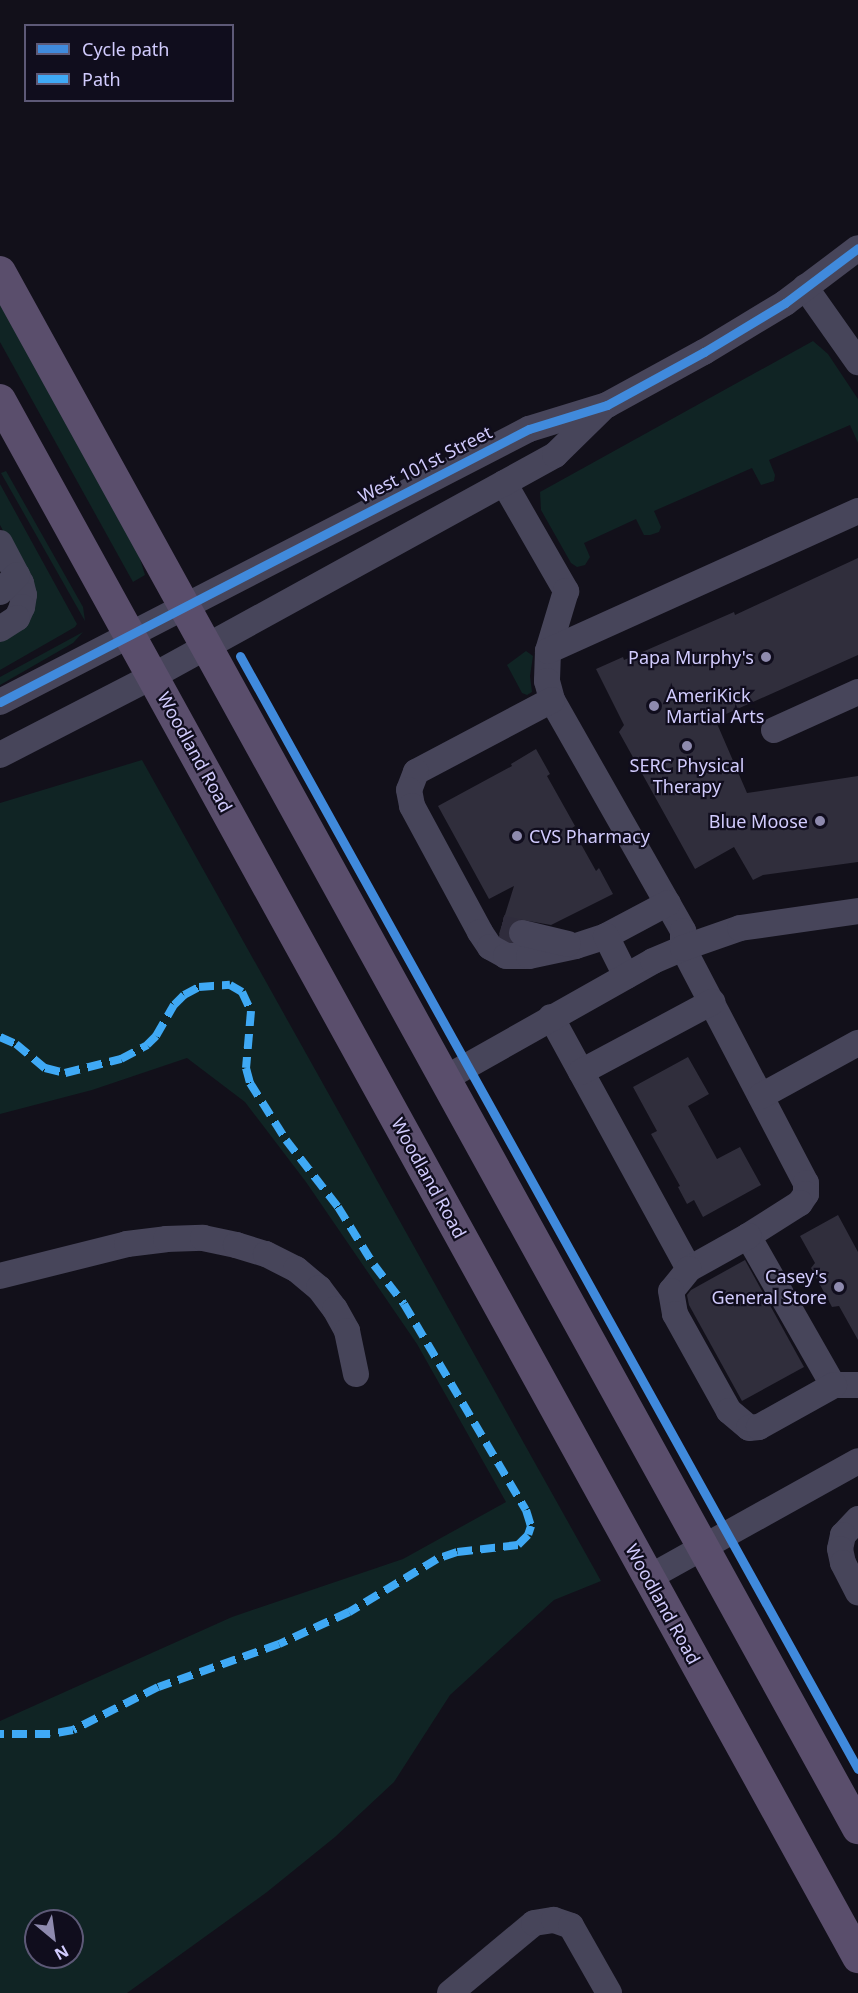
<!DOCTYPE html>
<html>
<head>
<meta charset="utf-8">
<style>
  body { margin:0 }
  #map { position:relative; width:858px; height:1993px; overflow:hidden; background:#12101a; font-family:"Noto Sans",sans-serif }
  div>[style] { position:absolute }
  .green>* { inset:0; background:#102424 }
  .building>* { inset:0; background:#302e3c }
  .minor-tunnel>* { height:26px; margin-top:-13px; transform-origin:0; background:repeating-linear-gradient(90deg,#2f2c3c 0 26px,transparent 0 39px) }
  .minor>* { height:26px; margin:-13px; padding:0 13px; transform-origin:13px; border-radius:13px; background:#47455a }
  .major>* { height:32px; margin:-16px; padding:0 16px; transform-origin:16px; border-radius:16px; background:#5a4e6c }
  .quiet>* { height:8px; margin-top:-4px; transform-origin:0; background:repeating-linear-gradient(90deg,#3fa9f5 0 15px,transparent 0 23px) }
  .cycleway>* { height:9px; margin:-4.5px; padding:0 4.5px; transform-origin:4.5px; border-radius:4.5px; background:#408adc }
  .dots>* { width:16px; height:16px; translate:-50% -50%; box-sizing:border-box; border:3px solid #100d1d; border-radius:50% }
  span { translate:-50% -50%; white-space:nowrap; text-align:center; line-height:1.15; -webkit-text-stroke:4.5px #100d1d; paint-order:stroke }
  .street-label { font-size:18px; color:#d1cbfd }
  .poi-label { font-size:18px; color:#d1cbfd }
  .right { translate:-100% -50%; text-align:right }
  .left { translate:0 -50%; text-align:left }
  .legend { position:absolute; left:24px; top:24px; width:210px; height:78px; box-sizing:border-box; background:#100d1d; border:2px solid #5d5977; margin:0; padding:8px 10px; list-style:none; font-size:18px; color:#d1cbfd }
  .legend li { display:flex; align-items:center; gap:12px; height:30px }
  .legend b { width:30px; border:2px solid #5d5977 }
  .north { position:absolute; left:24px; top:1909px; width:60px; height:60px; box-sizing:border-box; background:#100d1d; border:2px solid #5d5977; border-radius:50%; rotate:151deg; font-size:16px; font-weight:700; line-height:24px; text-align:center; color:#d1cbfd }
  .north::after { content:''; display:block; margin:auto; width:21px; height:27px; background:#8e8aae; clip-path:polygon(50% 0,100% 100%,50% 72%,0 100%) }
</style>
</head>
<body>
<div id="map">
  <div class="green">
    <i style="clip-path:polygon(0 301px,137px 549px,145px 575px,133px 582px,0 342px)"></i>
    <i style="clip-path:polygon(813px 341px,828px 354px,858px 399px,858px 443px,850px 425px,769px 460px,775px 475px,774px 481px,761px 485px,752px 468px,654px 511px,661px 527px,659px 532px,650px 535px,644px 535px,636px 519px,584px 543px,590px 557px,585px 565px,577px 567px,571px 563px,541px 510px,540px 492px)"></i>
    <i style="clip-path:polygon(6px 471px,83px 607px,85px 621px,1px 473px)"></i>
    <i style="clip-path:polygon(0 484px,77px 624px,75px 627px,0 670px,0 634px,30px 581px,0 525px)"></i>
    <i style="clip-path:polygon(83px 632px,73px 643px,0 685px,0 677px)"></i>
    <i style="clip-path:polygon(526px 651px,533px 656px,530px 676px,532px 692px,527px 695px,522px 693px,507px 665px)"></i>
    <i style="clip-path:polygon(evenodd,142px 760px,601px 1581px,554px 1600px,450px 1695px,394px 1782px,335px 1837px,267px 1892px,127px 1993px,0 1993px,0 1721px,232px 1617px,403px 1559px,506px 1502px,417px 1344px,306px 1182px,245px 1102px,187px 1058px,92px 1090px,0 1114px,0 803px,142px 760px,36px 1921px,72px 1921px,72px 1957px,36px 1957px,36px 1921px)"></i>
  </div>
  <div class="building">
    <i style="clip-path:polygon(858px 558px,858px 655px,715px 719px,747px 793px,858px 776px,858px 862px,763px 875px,753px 880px,734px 847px,695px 869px,619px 732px,624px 725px,596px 669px,623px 657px,624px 660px,734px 612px,735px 615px)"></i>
    <i style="clip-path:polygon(536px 749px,550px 774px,547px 776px,575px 826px,572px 828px,596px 871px,599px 868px,613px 894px,551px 925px,517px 919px,508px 929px,510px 941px,499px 934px,514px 886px,489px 899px,438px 806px,512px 766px,511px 764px)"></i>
    <i style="clip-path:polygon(688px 1057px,709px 1094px,688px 1106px,717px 1159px,740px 1147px,761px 1185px,703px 1217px,694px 1200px,687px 1204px,678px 1187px,680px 1186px,651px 1134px,657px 1131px,633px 1087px)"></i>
    <i style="clip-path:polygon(838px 1215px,858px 1252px,858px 1340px,839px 1306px,832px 1307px,811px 1268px,815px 1263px,800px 1236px)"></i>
    <i style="clip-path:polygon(745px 1260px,804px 1367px,742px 1401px,689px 1305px,687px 1295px,691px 1290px)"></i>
  </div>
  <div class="minor-tunnel">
    <i style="left:501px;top:928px;width:22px;rotate:13deg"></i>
  </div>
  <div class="minor">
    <i style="left:805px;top:287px;width:92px;rotate:54.8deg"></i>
    <i style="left:504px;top:483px;width:125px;rotate:60.1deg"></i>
    <i style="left:566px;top:591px;width:63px;rotate:106.7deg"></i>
    <i style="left:548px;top:651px;width:30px;rotate:92deg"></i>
    <i style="left:547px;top:681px;width:20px;rotate:75deg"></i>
    <i style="left:552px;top:700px;width:266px;rotate:60.4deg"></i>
    <i style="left:683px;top:931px;width:17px;rotate:90deg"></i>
    <i style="left:683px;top:948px;width:265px;rotate:62.4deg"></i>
    <i style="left:806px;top:1183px;width:11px;rotate:90deg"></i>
    <i style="left:806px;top:1194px;width:11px;rotate:124deg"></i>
    <i style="left:800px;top:1203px;width:62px;rotate:147.6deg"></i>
    <i style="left:748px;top:1236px;width:172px;rotate:60.3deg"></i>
    <i style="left:833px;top:1385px;width:25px"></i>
    <i style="left:0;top:543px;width:45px;rotate:62.3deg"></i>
    <i style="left:21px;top:583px;width:12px;rotate:76deg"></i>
    <i style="left:24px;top:595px;width:12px;rotate:99deg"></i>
    <i style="left:22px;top:607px;width:12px;rotate:114deg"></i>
    <i style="left:17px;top:618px;width:20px;rotate:147deg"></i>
    <i style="left:0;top:592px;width:24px;rotate:-45deg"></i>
    <i style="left:548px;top:651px;width:340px;rotate:-24.3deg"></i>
    <i style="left:552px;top:700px;width:154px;rotate:152.1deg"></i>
    <i style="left:416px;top:772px;width:19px;rotate:111deg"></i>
    <i style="left:409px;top:790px;width:16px;rotate:79deg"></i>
    <i style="left:412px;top:806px;width:143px;rotate:61.6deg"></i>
    <i style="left:480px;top:932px;width:18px;rotate:56deg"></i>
    <i style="left:490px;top:947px;width:18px;rotate:29deg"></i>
    <i style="left:506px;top:956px;width:23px"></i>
    <i style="left:529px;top:956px;width:48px;rotate:-12deg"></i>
    <i style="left:576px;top:946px;width:32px;rotate:-18deg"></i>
    <i style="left:606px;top:936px;width:70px;rotate:-28deg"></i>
    <i style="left:0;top:702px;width:595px;rotate:-27.3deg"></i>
    <i style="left:529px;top:429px;width:82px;rotate:-17.1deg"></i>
    <i style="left:607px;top:405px;width:111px;rotate:-28.7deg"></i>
    <i style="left:704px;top:352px;width:95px;rotate:-31.2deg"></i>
    <i style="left:785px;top:303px;width:91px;rotate:-37deg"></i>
    <i style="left:774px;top:730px;width:92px;rotate:-24.3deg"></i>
    <i style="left:0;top:755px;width:172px;rotate:-27.3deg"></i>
    <i style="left:153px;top:676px;width:459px;rotate:-28.8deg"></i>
    <i style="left:555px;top:455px;width:66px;rotate:-44.4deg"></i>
    <i style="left:522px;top:933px;width:47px;rotate:13.4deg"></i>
    <i style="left:606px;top:936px;width:45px;rotate:63.4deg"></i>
    <i style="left:551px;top:1017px;width:287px;rotate:61.3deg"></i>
    <i style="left:689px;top:1269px;width:68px;rotate:-29.2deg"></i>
    <i style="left:581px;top:1072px;width:149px;rotate:-28.1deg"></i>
    <i style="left:444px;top:1079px;width:240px;rotate:-29.4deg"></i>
    <i style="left:653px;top:961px;width:33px;rotate:-23deg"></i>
    <i style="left:683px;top:948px;width:60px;rotate:-19.3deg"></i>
    <i style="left:740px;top:928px;width:119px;rotate:-8.2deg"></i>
    <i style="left:761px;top:1096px;width:111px;rotate:-28.7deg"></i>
    <i style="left:689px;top:1269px;width:28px;rotate:129deg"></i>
    <i style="left:671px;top:1291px;width:23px;rotate:80deg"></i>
    <i style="left:675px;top:1314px;width:111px;rotate:60.9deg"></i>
    <i style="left:729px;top:1411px;width:26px;rotate:40deg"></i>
    <i style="left:749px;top:1428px;width:10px;rotate:-6deg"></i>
    <i style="left:759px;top:1427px;width:86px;rotate:-29.2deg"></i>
    <i style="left:0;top:1276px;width:131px;rotate:-14.1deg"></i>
    <i style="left:127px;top:1244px;width:39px;rotate:-7deg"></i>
    <i style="left:166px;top:1239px;width:37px;rotate:-2deg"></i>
    <i style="left:203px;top:1238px;width:34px;rotate:12deg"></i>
    <i style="left:236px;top:1245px;width:31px;rotate:17deg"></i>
    <i style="left:266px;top:1254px;width:34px;rotate:27deg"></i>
    <i style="left:296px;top:1269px;width:30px;rotate:40deg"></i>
    <i style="left:319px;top:1288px;width:26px;rotate:53deg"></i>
    <i style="left:335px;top:1309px;width:25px;rotate:61deg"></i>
    <i style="left:347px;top:1331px;width:44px;rotate:78.2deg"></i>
    <i style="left:858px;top:1519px;width:22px;rotate:133deg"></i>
    <i style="left:843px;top:1535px;width:14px;rotate:102deg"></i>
    <i style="left:840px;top:1549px;width:14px;rotate:78deg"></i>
    <i style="left:843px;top:1563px;width:33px;rotate:63deg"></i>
    <i style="left:648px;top:1578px;width:240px;rotate:-29.1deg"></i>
    <i style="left:450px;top:1993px;width:109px;rotate:-39.8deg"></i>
    <i style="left:534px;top:1923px;width:20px;rotate:-9deg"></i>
    <i style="left:554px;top:1920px;width:18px;rotate:19deg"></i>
    <i style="left:571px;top:1926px;width:77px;rotate:60.4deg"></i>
  </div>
  <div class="major">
    <i style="left:0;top:272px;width:1777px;rotate:61.13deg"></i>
    <i style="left:0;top:400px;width:1778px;rotate:61.14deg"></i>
  </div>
  <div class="quiet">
    <i style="left:0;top:1037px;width:17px;rotate:24deg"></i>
    <i style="left:16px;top:1044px;width:38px;rotate:40deg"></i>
    <i style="left:45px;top:1068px;width:21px;rotate:14deg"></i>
    <i style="left:65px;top:1073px;width:58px;rotate:-14deg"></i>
    <i style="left:121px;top:1059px;width:30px;rotate:-28deg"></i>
    <i style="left:147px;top:1045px;width:13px;rotate:-45deg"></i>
    <i style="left:156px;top:1036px;width:36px;rotate:-60deg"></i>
    <i style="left:174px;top:1005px;width:14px;rotate:-45deg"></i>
    <i style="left:184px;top:995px;width:17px;rotate:-28deg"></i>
    <i style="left:199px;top:987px;width:31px;rotate:-4deg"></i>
    <i style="left:230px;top:985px;width:14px;rotate:30deg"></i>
    <i style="left:242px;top:992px;width:21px;rotate:65deg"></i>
    <i style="left:251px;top:1011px;width:57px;rotate:95deg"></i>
    <i style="left:246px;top:1068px;width:16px;rotate:75deg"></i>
    <i style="left:250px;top:1083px;width:67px;rotate:57.7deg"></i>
    <i style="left:286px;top:1140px;width:85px;rotate:52.2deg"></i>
    <i style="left:338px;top:1207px;width:68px;rotate:58.2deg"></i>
    <i style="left:374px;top:1265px;width:49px;rotate:52.4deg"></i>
    <i style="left:404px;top:1304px;width:239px;rotate:59.4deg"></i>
    <i style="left:526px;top:1510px;width:17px;rotate:73deg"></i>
    <i style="left:531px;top:1526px;width:9px;rotate:108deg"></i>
    <i style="left:528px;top:1535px;width:14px;rotate:135deg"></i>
    <i style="left:518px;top:1545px;width:61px;rotate:173.5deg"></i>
    <i style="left:457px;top:1552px;width:21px;rotate:161deg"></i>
    <i style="left:437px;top:1559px;width:103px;rotate:148.9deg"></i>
    <i style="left:349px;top:1612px;width:77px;rotate:155.4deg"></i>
    <i style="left:279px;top:1644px;width:128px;rotate:160.4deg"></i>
    <i style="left:158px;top:1687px;width:95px;rotate:153.2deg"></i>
    <i style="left:73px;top:1730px;width:23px;rotate:170deg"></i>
    <i style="left:50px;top:1734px;width:50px;rotate:180deg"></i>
  </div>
  <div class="cycleway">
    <i style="left:240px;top:656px;width:1273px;rotate:60.96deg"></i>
    <i style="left:0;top:702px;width:595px;rotate:-27.3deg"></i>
    <i style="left:529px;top:429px;width:82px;rotate:-17.1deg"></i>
    <i style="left:607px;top:405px;width:111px;rotate:-28.7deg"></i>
    <i style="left:704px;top:352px;width:95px;rotate:-31.2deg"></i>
    <i style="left:785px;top:303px;width:91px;rotate:-37deg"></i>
  </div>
  <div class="dots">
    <i style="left:766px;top:657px;background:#8e8aae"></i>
    <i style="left:654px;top:706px;background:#8e8aae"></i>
    <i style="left:687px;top:746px;background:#8e8aae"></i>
    <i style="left:820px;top:821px;background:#8e8aae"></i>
    <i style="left:517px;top:836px;background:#8e8aae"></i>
    <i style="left:839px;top:1287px;background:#8e8aae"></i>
  </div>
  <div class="street-label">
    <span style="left:425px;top:464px;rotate:-27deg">West 101st Street</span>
    <span style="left:195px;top:752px;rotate:61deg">Woodland Road</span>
    <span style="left:429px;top:1178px;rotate:61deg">Woodland Road</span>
    <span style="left:663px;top:1604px;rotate:61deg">Woodland Road</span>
  </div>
  <div class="poi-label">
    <span class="right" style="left:754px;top:657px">Papa Murphy's</span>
    <span class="left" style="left:666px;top:706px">AmeriKick<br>Martial Arts</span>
    <span style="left:687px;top:776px">SERC Physical<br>Therapy</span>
    <span class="right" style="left:808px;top:821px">Blue Moose</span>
    <span class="left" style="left:529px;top:836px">CVS Pharmacy</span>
    <span class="right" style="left:827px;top:1287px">Casey's<br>General Store</span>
  </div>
  <ul class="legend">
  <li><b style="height:8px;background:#408adc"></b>Cycle path</li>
  <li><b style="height:8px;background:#3fa9f5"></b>Path</li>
  </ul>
  <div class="north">N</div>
</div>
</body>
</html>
